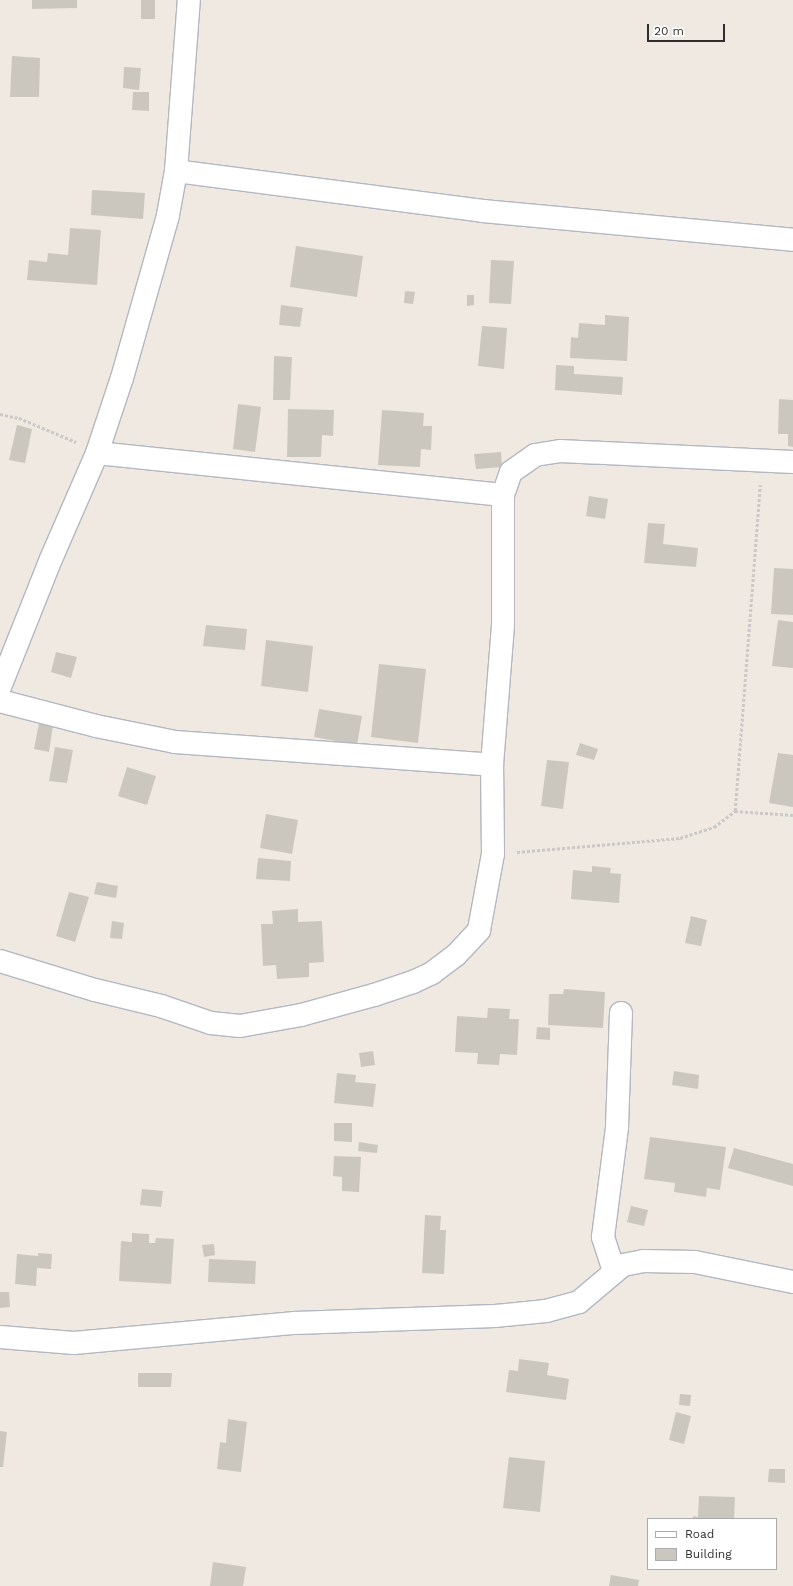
<!DOCTYPE html>
<html>
<head>
<meta charset="utf-8">
<style>
  body { margin:0 }
  #map { position:relative; width:793px; height:1586px; overflow:hidden; background:#efe9e1; font-family:"Work Sans",sans-serif }
  div>[style] { position:absolute }
  .building>* { inset:0; background:#cbc7bf }
  .path>* { height:2.5px; margin-top:-1.25px; transform-origin:0; background:repeating-linear-gradient(90deg,#c9c9c9 0 3px,transparent 0 5px) }
  .roads { filter:drop-shadow(1px 0 #b4b7c1) drop-shadow(-1px 0 #b4b7c1) drop-shadow(0 1px #b4b7c1) drop-shadow(0 -1px #b4b7c1) }
  .street>* { height:22px; margin:-11px; padding:0 11px; transform-origin:11px; border-radius:11px; background:#fff }
  span { translate:-50% -50%; white-space:nowrap; text-align:center; line-height:1.15; -webkit-text-stroke:3px #fff; paint-order:stroke }
  .legend { position:absolute; left:647px; top:1518px; width:130px; height:52px; box-sizing:border-box; background:#fff; border:1px solid #ababab; margin:0; padding:5px 7px; list-style:none; font-size:12px; color:#2e2e2e }
  .legend li { display:flex; align-items:center; gap:8px; height:20px }
  .legend b { width:20px; border:1px solid #ababab }
  .scale { position:absolute; left:647px; top:24px; width:78px; height:18px; box-sizing:border-box; border:2px solid #2e2e2e; border-top:0; padding-left:5px; font-size:12px; line-height:14px; white-space:nowrap; color:#2e2e2e; -webkit-text-stroke:3px #fff; paint-order:stroke }
</style>
</head>
<body>
<div id="map">
  <div class="building">
    <i style="clip-path:polygon(32px 0,77px 0,77px 8px,32px 9px)"></i>
    <i style="clip-path:polygon(141px 0,155px 0,155px 19px,141px 19px)"></i>
    <i style="clip-path:polygon(12px 56px,40px 58px,39px 97px,10px 97px)"></i>
    <i style="clip-path:polygon(124px 67px,141px 68px,139px 90px,123px 88px)"></i>
    <i style="clip-path:polygon(133px 92px,149px 92px,149px 111px,132px 110px)"></i>
    <i style="clip-path:polygon(92px 190px,145px 193px,143px 219px,91px 215px)"></i>
    <i style="clip-path:polygon(70px 228px,101px 230px,97px 285px,27px 280px,29px 260px,47px 262px,48px 253px,68px 255px)"></i>
    <i style="clip-path:polygon(296px 246px,363px 256px,357px 297px,290px 287px)"></i>
    <i style="clip-path:polygon(491px 260px,514px 261px,511px 304px,489px 303px)"></i>
    <i style="clip-path:polygon(405px 291px,415px 292px,413px 304px,404px 303px)"></i>
    <i style="clip-path:polygon(467px 295px,474px 295px,474px 305px,467px 306px)"></i>
    <i style="clip-path:polygon(281px 305px,303px 308px,300px 327px,279px 325px)"></i>
    <i style="clip-path:polygon(605px 315px,629px 317px,627px 361px,570px 358px,571px 337px,578px 338px,579px 323px,605px 325px)"></i>
    <i style="clip-path:polygon(482px 326px,507px 328px,504px 369px,478px 366px)"></i>
    <i style="clip-path:polygon(274px 356px,292px 357px,290px 400px,273px 400px)"></i>
    <i style="clip-path:polygon(556px 365px,574px 366px,574px 374px,623px 377px,622px 395px,555px 390px)"></i>
    <i style="clip-path:polygon(779px 399px,793px 400px,793px 447px,788px 446px,788px 434px,778px 434px)"></i>
    <i style="clip-path:polygon(238px 404px,261px 407px,255px 452px,233px 449px)"></i>
    <i style="clip-path:polygon(288px 409px,334px 410px,333px 436px,322px 435px,321px 457px,287px 457px)"></i>
    <i style="clip-path:polygon(382px 410px,424px 413px,423px 426px,432px 426px,431px 450px,421px 449px,420px 467px,378px 465px)"></i>
    <i style="clip-path:polygon(17px 425px,32px 429px,25px 463px,9px 460px)"></i>
    <i style="clip-path:polygon(501px 452px,502px 467px,476px 469px,474px 454px)"></i>
    <i style="clip-path:polygon(589px 496px,608px 499px,605px 519px,586px 516px)"></i>
    <i style="clip-path:polygon(648px 523px,665px 524px,663px 544px,698px 548px,696px 567px,644px 563px)"></i>
    <i style="clip-path:polygon(774px 568px,793px 569px,793px 615px,771px 614px)"></i>
    <i style="clip-path:polygon(778px 620px,793px 622px,793px 668px,772px 666px)"></i>
    <i style="clip-path:polygon(206px 625px,247px 629px,245px 650px,203px 646px)"></i>
    <i style="clip-path:polygon(266px 640px,313px 646px,308px 692px,261px 686px)"></i>
    <i style="clip-path:polygon(56px 652px,77px 657px,71px 678px,51px 672px)"></i>
    <i style="clip-path:polygon(379px 664px,426px 669px,418px 743px,371px 737px)"></i>
    <i style="clip-path:polygon(319px 709px,362px 716px,357px 745px,314px 737px)"></i>
    <i style="clip-path:polygon(39px 723px,53px 725px,49px 752px,34px 749px)"></i>
    <i style="clip-path:polygon(580px 743px,598px 749px,594px 760px,576px 755px)"></i>
    <i style="clip-path:polygon(55px 747px,73px 750px,67px 783px,49px 781px)"></i>
    <i style="clip-path:polygon(778px 753px,793px 755px,793px 807px,769px 803px)"></i>
    <i style="clip-path:polygon(547px 760px,569px 762px,563px 809px,541px 806px)"></i>
    <i style="clip-path:polygon(127px 767px,156px 776px,147px 805px,118px 796px)"></i>
    <i style="clip-path:polygon(266px 814px,298px 820px,292px 854px,260px 848px)"></i>
    <i style="clip-path:polygon(258px 858px,291px 861px,290px 881px,256px 879px)"></i>
    <i style="clip-path:polygon(592px 866px,611px 868px,610px 873px,621px 874px,619px 903px,571px 899px,573px 870px,592px 872px)"></i>
    <i style="clip-path:polygon(97px 882px,118px 886px,116px 898px,94px 894px)"></i>
    <i style="clip-path:polygon(69px 892px,89px 897px,75px 942px,56px 936px)"></i>
    <i style="clip-path:polygon(298px 909px,298px 922px,322px 921px,324px 962px,309px 963px,309px 977px,277px 979px,276px 965px,263px 966px,261px 924px,273px 924px,272px 911px)"></i>
    <i style="clip-path:polygon(691px 916px,707px 920px,701px 946px,685px 943px)"></i>
    <i style="clip-path:polygon(112px 921px,124px 923px,122px 939px,110px 938px)"></i>
    <i style="clip-path:polygon(564px 989px,605px 992px,603px 1028px,548px 1025px,549px 994px,563px 994px)"></i>
    <i style="clip-path:polygon(488px 1008px,510px 1009px,509px 1019px,519px 1019px,517px 1055px,500px 1054px,499px 1065px,477px 1064px,478px 1053px,455px 1052px,457px 1016px,487px 1018px)"></i>
    <i style="clip-path:polygon(537px 1027px,550px 1028px,550px 1040px,536px 1039px)"></i>
    <i style="clip-path:polygon(373px 1051px,375px 1065px,361px 1067px,359px 1053px)"></i>
    <i style="clip-path:polygon(674px 1071px,699px 1075px,698px 1089px,672px 1085px)"></i>
    <i style="clip-path:polygon(337px 1073px,356px 1075px,355px 1082px,376px 1084px,373px 1107px,334px 1103px)"></i>
    <i style="clip-path:polygon(334px 1123px,352px 1123px,352px 1142px,334px 1141px)"></i>
    <i style="clip-path:polygon(650px 1137px,726px 1147px,720px 1190px,707px 1188px,706px 1197px,674px 1192px,675px 1183px,644px 1179px)"></i>
    <i style="clip-path:polygon(359px 1142px,378px 1145px,377px 1153px,358px 1151px)"></i>
    <i style="clip-path:polygon(734px 1148px,793px 1164px,793px 1186px,728px 1168px)"></i>
    <i style="clip-path:polygon(334px 1156px,361px 1157px,359px 1192px,342px 1191px,342px 1177px,333px 1176px)"></i>
    <i style="clip-path:polygon(142px 1189px,163px 1191px,161px 1207px,140px 1205px)"></i>
    <i style="clip-path:polygon(631px 1206px,648px 1210px,644px 1226px,627px 1222px)"></i>
    <i style="clip-path:polygon(425px 1215px,441px 1216px,440px 1230px,446px 1230px,444px 1274px,422px 1273px)"></i>
    <i style="clip-path:polygon(132px 1233px,149px 1234px,149px 1243px,155px 1243px,156px 1238px,174px 1239px,171px 1284px,119px 1281px,121px 1241px,132px 1242px)"></i>
    <i style="clip-path:polygon(214px 1244px,215px 1255px,204px 1257px,202px 1245px)"></i>
    <i style="clip-path:polygon(38px 1253px,52px 1254px,51px 1269px,37px 1268px,36px 1286px,15px 1284px,17px 1254px,38px 1256px)"></i>
    <i style="clip-path:polygon(209px 1259px,256px 1261px,255px 1284px,208px 1282px)"></i>
    <i style="clip-path:polygon(0 1292px,9px 1292px,10px 1307px,0 1308px)"></i>
    <i style="clip-path:polygon(519px 1359px,549px 1363px,547px 1375px,569px 1379px,566px 1400px,506px 1392px,509px 1370px,518px 1371px)"></i>
    <i style="clip-path:polygon(138px 1373px,172px 1373px,171px 1387px,138px 1387px)"></i>
    <i style="clip-path:polygon(680px 1394px,691px 1395px,690px 1406px,679px 1405px)"></i>
    <i style="clip-path:polygon(676px 1412px,691px 1416px,684px 1444px,669px 1440px)"></i>
    <i style="clip-path:polygon(228px 1419px,247px 1422px,241px 1472px,217px 1469px,220px 1442px,226px 1443px)"></i>
    <i style="clip-path:polygon(0 1431px,7px 1432px,3px 1467px,0 1467px)"></i>
    <i style="clip-path:polygon(509px 1457px,545px 1461px,540px 1512px,503px 1508px)"></i>
    <i style="clip-path:polygon(769px 1469px,785px 1469px,785px 1483px,768px 1482px)"></i>
    <i style="clip-path:polygon(699px 1496px,735px 1497px,734px 1519px,693px 1519px,693px 1516px,698px 1517px)"></i>
    <i style="clip-path:polygon(213px 1562px,246px 1567px,243px 1586px,210px 1586px)"></i>
    <i style="clip-path:polygon(611px 1575px,639px 1580px,638px 1586px,609px 1586px)"></i>
  </div>
  <div class="path">
    <i style="left:0;top:414px;width:19px;rotate:12deg"></i>
    <i style="left:19px;top:418px;width:62px;rotate:22.8deg"></i>
    <i style="left:735px;top:811px;width:58px;rotate:3.9deg"></i>
    <i style="left:517px;top:852px;width:164px;rotate:-4.9deg"></i>
    <i style="left:680px;top:838px;width:36px;rotate:-18deg"></i>
    <i style="left:714px;top:827px;width:26px;rotate:-37deg"></i>
    <i style="left:735px;top:811px;width:327px;rotate:-85.6deg"></i>
  </div>
  <div class="roads">
    <div class="street">
      <i style="left:176px;top:171px;width:310px;rotate:7.4deg"></i>
      <i style="left:483px;top:211px;width:311px;rotate:5.3deg"></i>
      <i style="left:97px;top:453px;width:408px;rotate:5.9deg"></i>
      <i style="left:503px;top:495px;width:24px;rotate:-71deg"></i>
      <i style="left:511px;top:472px;width:29px;rotate:-35deg"></i>
      <i style="left:535px;top:455px;width:25px;rotate:-9deg"></i>
      <i style="left:560px;top:451px;width:233px;rotate:2.7deg"></i>
      <i style="left:0;top:687px;width:138px;rotate:-68.3deg"></i>
      <i style="left:51px;top:559px;width:116px;rotate:-66.5deg"></i>
      <i style="left:97px;top:453px;width:79px;rotate:-71.6deg"></i>
      <i style="left:122px;top:378px;width:169px;rotate:-74.2deg"></i>
      <i style="left:168px;top:215px;width:45px;rotate:-79.7deg"></i>
      <i style="left:176px;top:171px;width:171px;rotate:-85.7deg"></i>
      <i style="left:0;top:701px;width:99px;rotate:14.6deg"></i>
      <i style="left:96px;top:726px;width:81px;rotate:11.4deg"></i>
      <i style="left:175px;top:742px;width:318px;rotate:4.1deg"></i>
      <i style="left:0;top:961px;width:99px;rotate:17deg"></i>
      <i style="left:95px;top:990px;width:68px;rotate:13.6deg"></i>
      <i style="left:161px;top:1006px;width:53px;rotate:18.8deg"></i>
      <i style="left:211px;top:1023px;width:29px;rotate:6deg"></i>
      <i style="left:240px;top:1026px;width:62px;rotate:-10.2deg"></i>
      <i style="left:301px;top:1015px;width:76px;rotate:-15.3deg"></i>
      <i style="left:374px;top:995px;width:41px;rotate:-18.4deg"></i>
      <i style="left:413px;top:982px;width:21px;rotate:-25deg"></i>
      <i style="left:432px;top:973px;width:30px;rotate:-37deg"></i>
      <i style="left:456px;top:955px;width:34px;rotate:-47deg"></i>
      <i style="left:479px;top:930px;width:77px;rotate:-79.6deg"></i>
      <i style="left:493px;top:854px;width:89px;rotate:-90.6deg"></i>
      <i style="left:492px;top:765px;width:141px;rotate:-85.5deg"></i>
      <i style="left:503px;top:624px;width:129px;rotate:-90deg"></i>
      <i style="left:614px;top:1271px;width:36px;rotate:-108deg"></i>
      <i style="left:603px;top:1237px;width:111px;rotate:-82.7deg"></i>
      <i style="left:617px;top:1127px;width:114px;rotate:-88deg"></i>
      <i style="left:0;top:1337px;width:74px;rotate:4.6deg"></i>
      <i style="left:74px;top:1343px;width:222px;rotate:-5.2deg"></i>
      <i style="left:295px;top:1323px;width:200px;rotate:-2deg"></i>
      <i style="left:495px;top:1316px;width:51px;rotate:-5.6deg"></i>
      <i style="left:546px;top:1311px;width:34px;rotate:-15deg"></i>
      <i style="left:579px;top:1302px;width:57px;rotate:-40.1deg"></i>
      <i style="left:623px;top:1265px;width:20px;rotate:-11deg"></i>
      <i style="left:643px;top:1261px;width:52px;rotate:1.1deg"></i>
      <i style="left:695px;top:1262px;width:100px;rotate:11.5deg"></i>
    </div>
  </div>
  <ul class="legend">
  <li><b style="height:5px;background:#fff"></b>Road</li>
  <li><b style="height:11px;background:#cbc7bf"></b>Building</li>
  </ul>
  <div class="scale">20 m</div>
</div>
</body>
</html>
